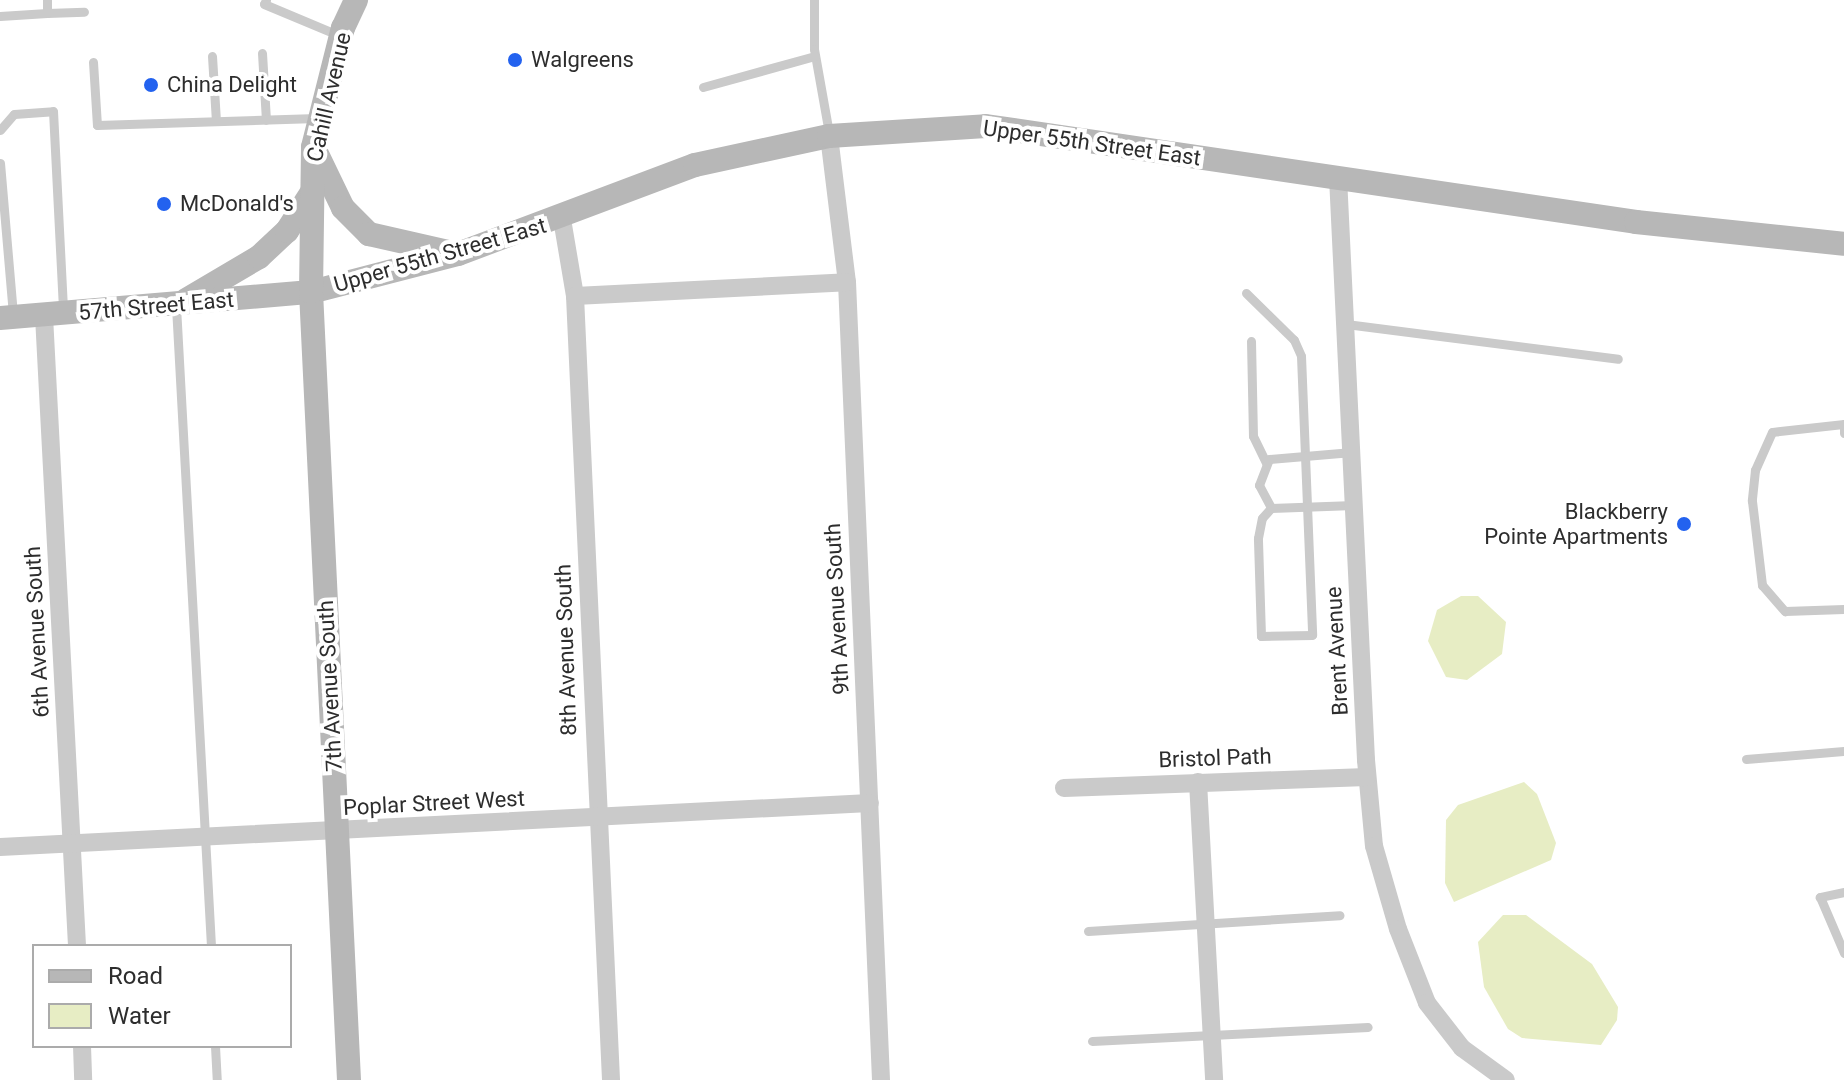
<!DOCTYPE html>
<html>
<head>
<meta charset="utf-8">
<style>
  body { margin:0 }
  #map { position:relative; width:1844px; height:1080px; overflow:hidden; background:#fff; font-family:Roboto,sans-serif }
  div>[style] { position:absolute }
  .water>* { inset:0; background:#e7edc4 }
  .lane>* { height:9px; margin:-4.5px; padding:0 4.5px; transform-origin:4.5px; border-radius:4.5px; background:#cacaca }
  .street>* { height:18px; margin:-9px; padding:0 9px; transform-origin:9px; border-radius:9px; background:#cacaca }
  .secondary>* { height:24px; margin:-12px; padding:0 12px; transform-origin:12px; border-radius:12px; background:#b7b7b7 }
  .dots>* { width:22px; height:22px; translate:-50% -50%; box-sizing:border-box; border:4px solid #fff; border-radius:50% }
  span { translate:-50% -50%; white-space:nowrap; text-align:center; line-height:1.15; -webkit-text-stroke:8px #fff; paint-order:stroke }
  .poi-label { font-size:22px; color:#2d2d2d }
  .left { translate:0 -50%; text-align:left }
  .right { translate:-100% -50%; text-align:right }
  .street-label { font-size:22px; color:#2d2d2d }
  .legend { position:absolute; left:32px; top:944px; width:260px; height:104px; box-sizing:border-box; background:#fff; border:2px solid #ababab; margin:0; padding:10px 14px; list-style:none; font-size:24px; color:#2d2d2d }
  .legend li { display:flex; align-items:center; gap:16px; height:40px }
  .legend b { width:40px; border:2px solid #ababab }
</style>
</head>
<body>
<div id="map">
  <div class="water">
    <i style="clip-path:polygon(1461px 596px,1478px 596px,1506px 622px,1502px 654px,1467px 680px,1446px 677px,1428px 641px,1437px 610px)"></i>
    <i style="clip-path:polygon(1524px 782px,1537px 794px,1556px 843px,1551px 860px,1454px 902px,1445px 883px,1446px 820px,1458px 805px)"></i>
    <i style="clip-path:polygon(1503px 915px,1526px 915px,1592px 964px,1618px 1007px,1617px 1020px,1601px 1045px,1522px 1038px,1508px 1029px,1484px 987px,1478px 942px)"></i>
  </div>
  <div class="lane">
    <i style="left:266px;top:0;width:4px;rotate:117deg"></i>
    <i style="left:264px;top:4px;width:80px;rotate:22.7deg"></i>
    <i style="left:814px;top:0;width:49px;rotate:90deg"></i>
    <i style="left:814px;top:49px;width:85px;rotate:79.9deg"></i>
    <i style="left:47px;top:13px;width:37px;rotate:-2deg"></i>
    <i style="left:0;top:16px;width:47px;rotate:-3.7deg"></i>
    <i style="left:47px;top:13px;width:13px;rotate:-90deg"></i>
    <i style="left:262px;top:53px;width:67px;rotate:86.6deg"></i>
    <i style="left:212px;top:56px;width:65px;rotate:86.5deg"></i>
    <i style="left:93px;top:62px;width:63px;rotate:86.4deg"></i>
    <i style="left:97px;top:125px;width:220px;rotate:-1.8deg"></i>
    <i style="left:703px;top:87px;width:116px;rotate:-15.5deg"></i>
    <i style="left:0;top:130px;width:21px;rotate:-49deg"></i>
    <i style="left:14px;top:114px;width:39px;rotate:-4deg"></i>
    <i style="left:53px;top:111px;width:200px;rotate:87.1deg"></i>
    <i style="left:0;top:163px;width:152px;rotate:85.1deg"></i>
    <i style="left:1246px;top:293px;width:67px;rotate:44.4deg"></i>
    <i style="left:1294px;top:340px;width:17px;rotate:66deg"></i>
    <i style="left:1301px;top:356px;width:279px;rotate:87.7deg"></i>
    <i style="left:1312px;top:635px;width:51px;rotate:178.9deg"></i>
    <i style="left:1261px;top:636px;width:98px;rotate:-91.8deg"></i>
    <i style="left:1258px;top:538px;width:20px;rotate:-79deg"></i>
    <i style="left:1262px;top:518px;width:13px;rotate:-48deg"></i>
    <i style="left:176px;top:306px;width:641px;rotate:86.87deg"></i>
    <i style="left:1346px;top:324px;width:274px;rotate:7.3deg"></i>
    <i style="left:1251px;top:341px;width:95px;rotate:88.8deg"></i>
    <i style="left:1253px;top:436px;width:30px;rotate:64deg"></i>
    <i style="left:1844px;top:433px;width:9px;rotate:-90deg"></i>
    <i style="left:1844px;top:424px;width:72px;rotate:173.7deg"></i>
    <i style="left:1772px;top:432px;width:42px;rotate:114.1deg"></i>
    <i style="left:1755px;top:470px;width:31px;rotate:96deg"></i>
    <i style="left:1752px;top:501px;width:85px;rotate:83.2deg"></i>
    <i style="left:1762px;top:585px;width:35px;rotate:49deg"></i>
    <i style="left:1785px;top:611px;width:59px;rotate:-1.9deg"></i>
    <i style="left:1352px;top:452px;width:83px;rotate:175.2deg"></i>
    <i style="left:1269px;top:459px;width:28px;rotate:111deg"></i>
    <i style="left:1259px;top:485px;width:26px;rotate:62deg"></i>
    <i style="left:1271px;top:508px;width:83px;rotate:-2.1deg"></i>
    <i style="left:1746px;top:759px;width:98px;rotate:-4.7deg"></i>
    <i style="left:1844px;top:892px;width:25px;rotate:168deg"></i>
    <i style="left:1820px;top:897px;width:61px;rotate:66.8deg"></i>
    <i style="left:1088px;top:931px;width:252px;rotate:-3.6deg"></i>
    <i style="left:1092px;top:1041px;width:276px;rotate:-2.9deg"></i>
    <i style="left:215px;top:1046px;width:34px;rotate:87deg"></i>
  </div>
  <div class="street">
    <i style="left:829px;top:136px;width:147px;rotate:83deg"></i>
    <i style="left:847px;top:282px;width:799px;rotate:87.56deg"></i>
    <i style="left:1338px;top:177px;width:584px;rotate:87.25deg"></i>
    <i style="left:1366px;top:760px;width:86px;rotate:84.7deg"></i>
    <i style="left:1374px;top:846px;width:86px;rotate:73.9deg"></i>
    <i style="left:1398px;top:929px;width:79px;rotate:68.6deg"></i>
    <i style="left:1427px;top:1003px;width:57px;rotate:52.1deg"></i>
    <i style="left:1462px;top:1048px;width:54px;rotate:36deg"></i>
    <i style="left:562px;top:219px;width:78px;rotate:80.4deg"></i>
    <i style="left:575px;top:296px;width:785px;rotate:87.37deg"></i>
    <i style="left:575px;top:296px;width:272px;rotate:-2.9deg"></i>
    <i style="left:44px;top:316px;width:631px;rotate:87deg"></i>
    <i style="left:1198px;top:782px;width:298px;rotate:86.9deg"></i>
    <i style="left:1064px;top:788px;width:303px;rotate:-2.1deg"></i>
    <i style="left:0;top:847px;width:871px;rotate:-2.9deg"></i>
    <i style="left:82px;top:1046px;width:34px;rotate:88deg"></i>
  </div>
  <div class="secondary">
    <i style="left:315px;top:150px;width:64px;rotate:64.2deg"></i>
    <i style="left:343px;top:208px;width:37px;rotate:45deg"></i>
    <i style="left:369px;top:234px;width:81px;rotate:12.8deg"></i>
    <i style="left:186px;top:300px;width:85px;rotate:-30.5deg"></i>
    <i style="left:259px;top:257px;width:38px;rotate:-43deg"></i>
    <i style="left:287px;top:231px;width:46px;rotate:-57.3deg"></i>
    <i style="left:0;top:318px;width:312px;rotate:-4.8deg"></i>
    <i style="left:311px;top:292px;width:152px;rotate:-14.5deg"></i>
    <i style="left:458px;top:254px;width:253px;rotate:-20.6deg"></i>
    <i style="left:695px;top:165px;width:137px;rotate:-12.2deg"></i>
    <i style="left:829px;top:136px;width:157px;rotate:-3.6deg"></i>
    <i style="left:986px;top:126px;width:657px;rotate:8.4deg"></i>
    <i style="left:1636px;top:222px;width:209px;rotate:6deg"></i>
    <i style="left:349px;top:1080px;width:789px;rotate:-92.76deg"></i>
    <i style="left:311px;top:292px;width:145px;rotate:-89.2deg"></i>
    <i style="left:313px;top:147px;width:123px;rotate:-75.9deg"></i>
    <i style="left:343px;top:28px;width:31px;rotate:-65deg"></i>
  </div>
  <div class="dots">
    <i style="left:515px;top:60px;background:#2362ef"></i>
    <i style="left:151px;top:85px;background:#2362ef"></i>
    <i style="left:164px;top:204px;background:#2362ef"></i>
    <i style="left:1684px;top:524px;background:#2362ef"></i>
  </div>
  <div class="poi-label">
    <span class="left" style="left:531px;top:60px">Walgreens</span>
    <span class="left" style="left:167px;top:85px">China Delight</span>
    <span class="left" style="left:180px;top:204px">McDonald's</span>
    <span class="right" style="left:1668px;top:524px">Blackberry<br>Pointe Apartments</span>
  </div>
  <div class="street-label">
    <span style="left:329px;top:97px;rotate:-77deg">Cahill Avenue</span>
    <span style="left:1092px;top:143px;rotate:8deg">Upper 55th Street East</span>
    <span style="left:440px;top:255px;rotate:-16deg">Upper 55th Street East</span>
    <span style="left:156px;top:306px;rotate:-5deg">57th Street East</span>
    <span style="left:837px;top:609px;rotate:-93deg">9th Avenue South</span>
    <span style="left:37px;top:632px;rotate:-93deg">6th Avenue South</span>
    <span style="left:566px;top:650px;rotate:-92deg">8th Avenue South</span>
    <span style="left:1337px;top:651px;rotate:-93deg">Brent Avenue</span>
    <span style="left:330px;top:686px;rotate:-93deg">7th Avenue South</span>
    <span style="left:1215px;top:758px;rotate:-2deg">Bristol Path</span>
    <span style="left:434px;top:803px;rotate:-3deg">Poplar Street West</span>
  </div>
  <ul class="legend">
  <li><b style="height:10px;background:#b7b7b7"></b>Road</li>
  <li><b style="height:22px;background:#e7edc4"></b>Water</li>
  </ul>
</div>
</body>
</html>
